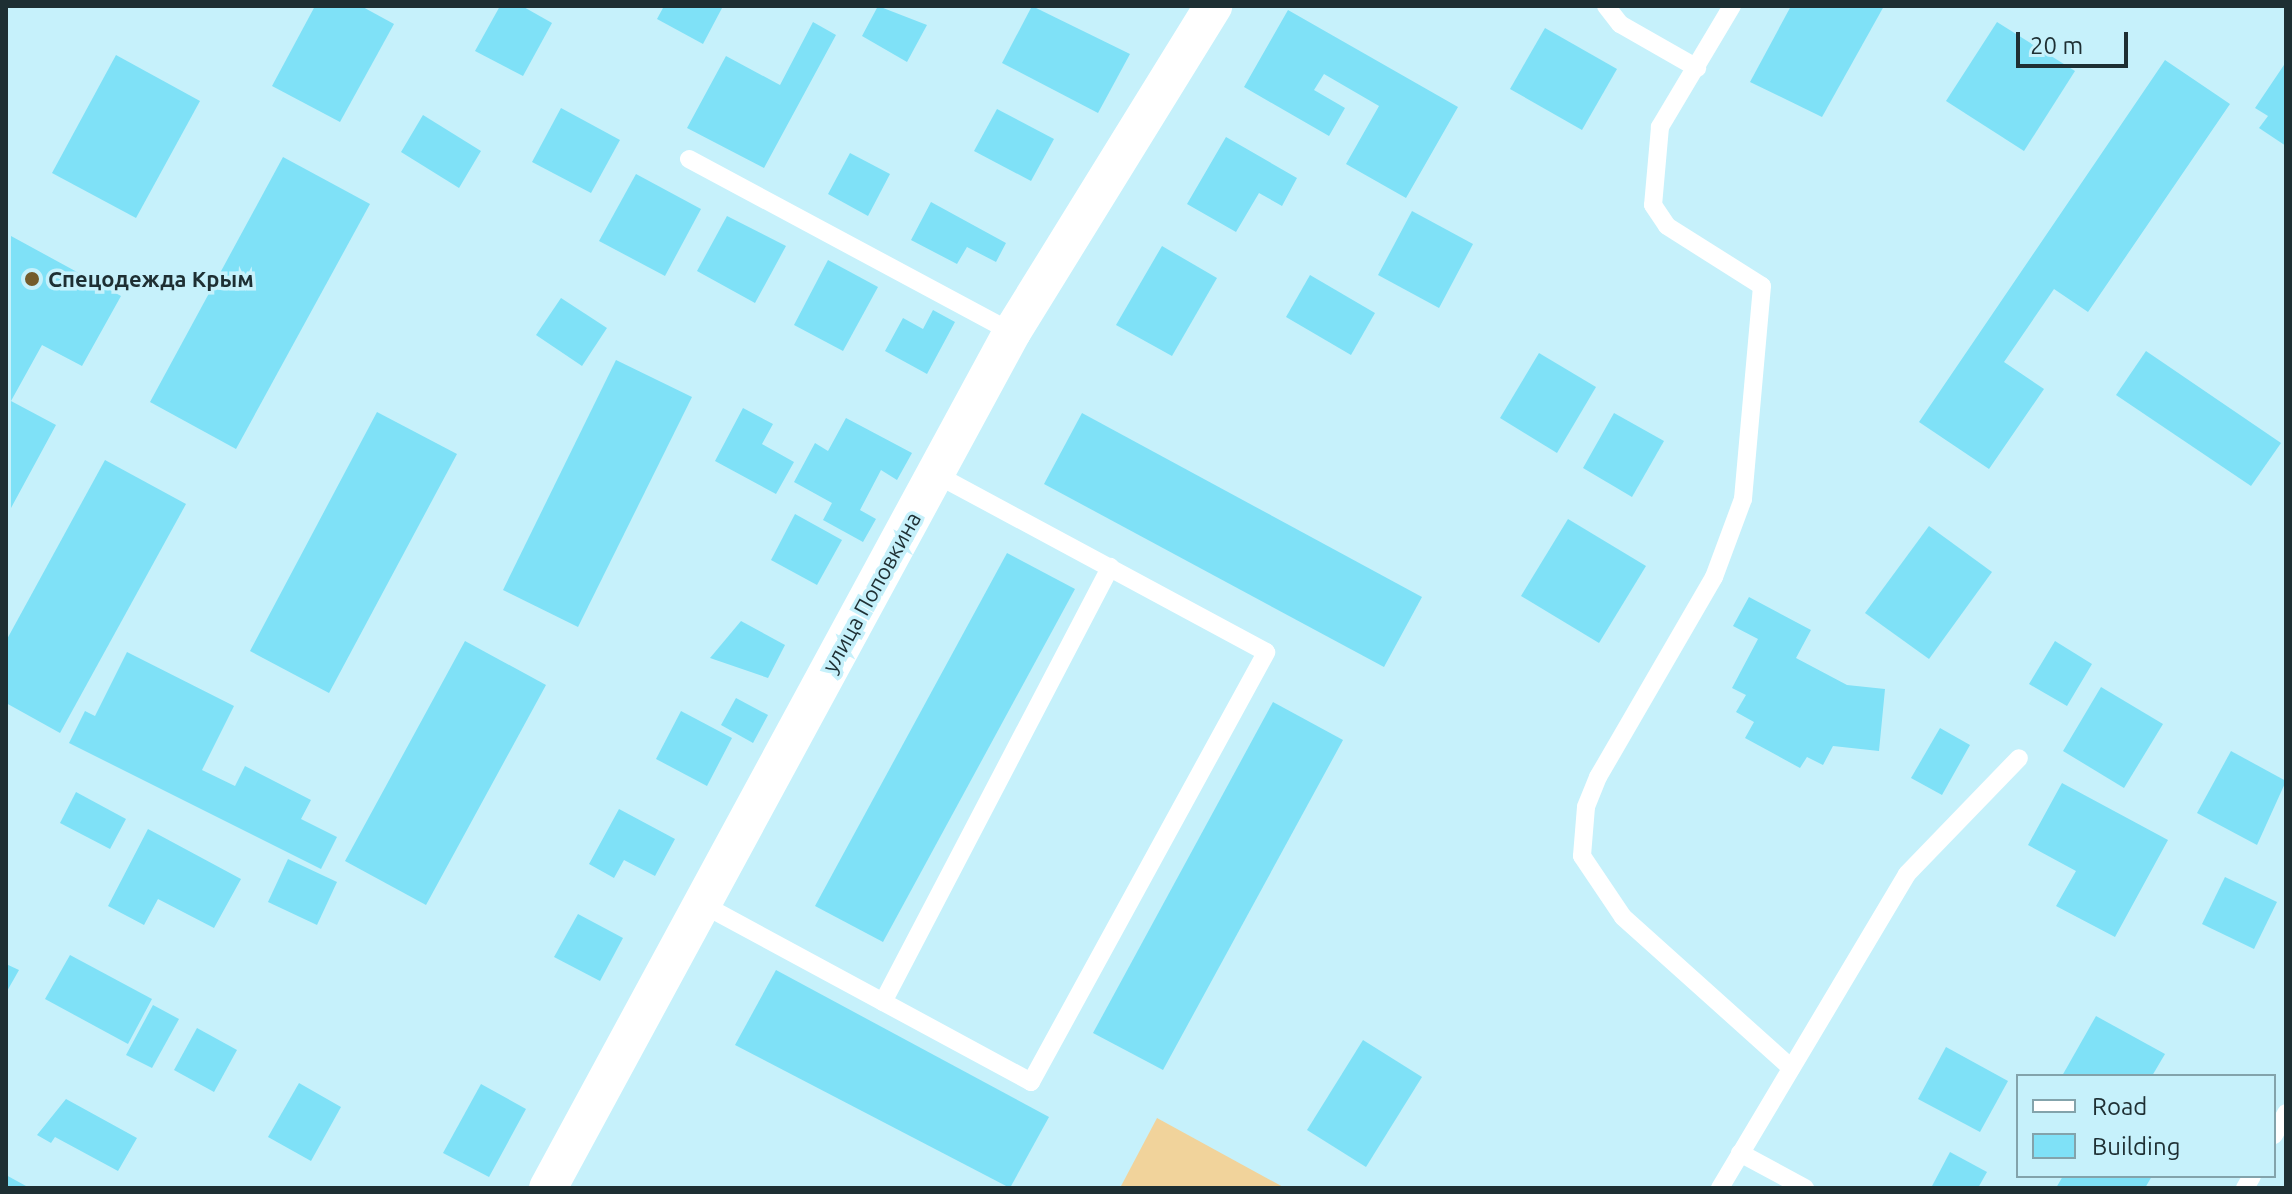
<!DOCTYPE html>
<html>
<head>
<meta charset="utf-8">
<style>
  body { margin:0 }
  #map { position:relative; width:2292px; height:1194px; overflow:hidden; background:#c6f1fb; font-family:Ubuntu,sans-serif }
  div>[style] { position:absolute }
  .green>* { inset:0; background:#f1d39b }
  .building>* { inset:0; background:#7fe1f7 }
  .lane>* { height:18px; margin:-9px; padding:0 9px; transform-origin:9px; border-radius:9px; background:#fff }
  .street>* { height:38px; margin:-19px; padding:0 19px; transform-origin:19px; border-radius:19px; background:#fff }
  .dots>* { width:22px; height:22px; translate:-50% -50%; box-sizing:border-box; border:4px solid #c6f1fb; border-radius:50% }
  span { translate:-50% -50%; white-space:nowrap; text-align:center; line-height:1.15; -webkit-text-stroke:7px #c6f1fb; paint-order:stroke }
  .poi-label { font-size:22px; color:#1e2f33; font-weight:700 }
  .left { translate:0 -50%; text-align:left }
  .street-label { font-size:22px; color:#1e2f33 }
  .frame { position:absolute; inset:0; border:8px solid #1e2f33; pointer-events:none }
  .legend { position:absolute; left:2016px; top:1074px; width:260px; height:104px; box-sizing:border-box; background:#c6f1fb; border:2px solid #83a3ab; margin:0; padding:10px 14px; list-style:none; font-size:24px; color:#1e2f33 }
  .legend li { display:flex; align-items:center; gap:16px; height:40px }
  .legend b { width:40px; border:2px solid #83a3ab }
  .scale { position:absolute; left:2016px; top:32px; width:112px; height:36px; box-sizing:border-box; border:4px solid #1e2f33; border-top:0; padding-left:10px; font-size:24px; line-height:28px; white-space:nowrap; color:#1e2f33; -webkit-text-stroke:6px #c6f1fb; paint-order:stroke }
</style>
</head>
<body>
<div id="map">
  <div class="green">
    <i style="clip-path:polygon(1157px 1118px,1285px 1188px,1120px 1188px)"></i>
  </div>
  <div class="building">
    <i style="clip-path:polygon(315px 6px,361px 6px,394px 24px,340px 122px,272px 86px)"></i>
    <i style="clip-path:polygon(500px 6px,522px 6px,552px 23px,523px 76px,475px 51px)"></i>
    <i style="clip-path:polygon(664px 6px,719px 6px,722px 8px,703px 44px,657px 19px)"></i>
    <i style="clip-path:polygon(878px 6px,927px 25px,907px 62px,862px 36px)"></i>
    <i style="clip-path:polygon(1032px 6px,1130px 54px,1098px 113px,1002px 63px)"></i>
    <i style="clip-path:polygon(1791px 6px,1884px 6px,1822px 117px,1750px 82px)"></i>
    <i style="clip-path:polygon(1288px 10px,1458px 107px,1406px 198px,1346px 164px,1379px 106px,1324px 74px,1314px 90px,1345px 108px,1329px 136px,1244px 87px)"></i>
    <i style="clip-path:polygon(813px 22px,836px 35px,764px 168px,687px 128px,726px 56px,780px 85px)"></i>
    <i style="clip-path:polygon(1997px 22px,2075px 71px,2024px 151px,1946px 101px)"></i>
    <i style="clip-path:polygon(1545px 28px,1617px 69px,1582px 130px,1510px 89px)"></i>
    <i style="clip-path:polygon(116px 55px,200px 101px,136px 218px,52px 173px)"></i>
    <i style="clip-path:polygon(2165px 60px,2230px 104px,2088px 312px,2054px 289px,2004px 362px,2044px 389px,1989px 469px,1919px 422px)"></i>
    <i style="clip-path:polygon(2286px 62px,2286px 146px,2259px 128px,2268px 116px,2255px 108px)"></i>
    <i style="clip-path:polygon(561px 108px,620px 140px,591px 193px,532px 162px)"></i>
    <i style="clip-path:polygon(997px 109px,1054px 139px,1031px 181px,974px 151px)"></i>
    <i style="clip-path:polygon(423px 115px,481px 151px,459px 188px,401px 152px)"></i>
    <i style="clip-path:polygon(1226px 137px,1297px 178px,1282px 206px,1259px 193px,1236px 232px,1187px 204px)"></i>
    <i style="clip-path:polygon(850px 153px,890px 174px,868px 216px,828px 194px)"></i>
    <i style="clip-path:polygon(283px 157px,370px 204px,236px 449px,150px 402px)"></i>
    <i style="clip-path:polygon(636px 174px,701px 209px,665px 276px,599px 241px)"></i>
    <i style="clip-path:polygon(931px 202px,1006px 243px,996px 262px,967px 247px,957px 264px,911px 240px)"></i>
    <i style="clip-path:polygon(1412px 211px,1473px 244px,1439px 308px,1378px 275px)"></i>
    <i style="clip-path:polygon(727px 216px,786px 246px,755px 303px,697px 271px)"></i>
    <i style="clip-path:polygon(11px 236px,121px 296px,82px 366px,42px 345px,11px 401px,56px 425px,11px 508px)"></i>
    <i style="clip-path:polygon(1162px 246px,1217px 278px,1172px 356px,1116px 325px)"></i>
    <i style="clip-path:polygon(828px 260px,878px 287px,843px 351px,794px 325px)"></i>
    <i style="clip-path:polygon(1310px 275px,1375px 313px,1351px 355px,1286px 317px)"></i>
    <i style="clip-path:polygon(561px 298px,607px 328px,582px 366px,536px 335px)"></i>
    <i style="clip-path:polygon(933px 310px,955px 322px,927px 374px,885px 351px,903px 318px,923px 329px)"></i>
    <i style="clip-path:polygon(2146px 351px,2281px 443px,2251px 486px,2116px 395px)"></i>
    <i style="clip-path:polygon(1539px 353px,1596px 387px,1557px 453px,1500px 418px)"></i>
    <i style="clip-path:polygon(616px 360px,692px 397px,578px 627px,503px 590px)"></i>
    <i style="clip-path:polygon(743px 408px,773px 424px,762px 444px,794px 462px,776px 494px,715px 461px)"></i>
    <i style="clip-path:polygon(377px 412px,457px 454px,329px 693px,250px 651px)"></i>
    <i style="clip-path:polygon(1082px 413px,1422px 597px,1384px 667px,1044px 484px)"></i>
    <i style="clip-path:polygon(1614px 413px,1664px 441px,1632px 497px,1583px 468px)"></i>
    <i style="clip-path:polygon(846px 418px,912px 453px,897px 480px,881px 470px,860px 510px,876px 519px,863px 542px,823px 520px,832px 503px,794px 482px,815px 443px,828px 451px)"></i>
    <i style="clip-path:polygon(105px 460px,186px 504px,60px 733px,6px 703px,6px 641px)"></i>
    <i style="clip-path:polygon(795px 514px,842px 540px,817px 585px,771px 560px)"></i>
    <i style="clip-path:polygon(1568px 519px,1646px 566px,1599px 643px,1521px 596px)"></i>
    <i style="clip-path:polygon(1929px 526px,1992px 572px,1929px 659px,1865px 613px)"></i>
    <i style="clip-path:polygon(1007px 553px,1075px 589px,883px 942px,815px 906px)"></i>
    <i style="clip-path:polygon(1749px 597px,1811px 630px,1796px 658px,1847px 685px,1885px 689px,1879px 751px,1833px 746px,1823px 765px,1807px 757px,1800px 768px,1745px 738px,1754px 722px,1736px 712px,1746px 695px,1732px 688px,1758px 639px,1733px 626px)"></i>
    <i style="clip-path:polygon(741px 621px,785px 645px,768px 678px,710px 658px)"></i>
    <i style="clip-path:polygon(465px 641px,546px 685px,426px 905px,345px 861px)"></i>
    <i style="clip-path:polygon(2055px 641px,2092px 664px,2067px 706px,2029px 684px)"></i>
    <i style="clip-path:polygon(127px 652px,234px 706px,202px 770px,235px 786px,245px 766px,311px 800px,301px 819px,337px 837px,321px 869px,69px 743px,85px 711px,95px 716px)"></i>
    <i style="clip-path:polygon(2101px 687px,2163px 724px,2124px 788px,2063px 751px)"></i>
    <i style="clip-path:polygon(736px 698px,768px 715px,753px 743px,721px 725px)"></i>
    <i style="clip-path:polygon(1273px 702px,1343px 740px,1163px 1070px,1093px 1033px)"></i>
    <i style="clip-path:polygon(681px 711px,732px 738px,707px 786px,656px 759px)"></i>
    <i style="clip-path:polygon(1940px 728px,1970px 745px,1942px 795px,1911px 778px)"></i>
    <i style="clip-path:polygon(2231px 751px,2286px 781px,2257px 845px,2197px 813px)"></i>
    <i style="clip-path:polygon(2062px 783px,2168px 840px,2115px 937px,2056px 906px,2076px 871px,2028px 845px)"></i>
    <i style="clip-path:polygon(76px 792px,126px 819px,110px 849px,60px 823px)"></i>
    <i style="clip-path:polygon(619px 809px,675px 839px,655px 876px,624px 860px,614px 878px,589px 864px)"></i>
    <i style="clip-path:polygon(148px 829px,241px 879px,214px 928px,158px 899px,144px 925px,108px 906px)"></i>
    <i style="clip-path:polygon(288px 859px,337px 882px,317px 925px,268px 902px)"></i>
    <i style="clip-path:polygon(2225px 877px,2277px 902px,2254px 949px,2202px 924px)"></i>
    <i style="clip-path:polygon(578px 914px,623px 938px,600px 981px,554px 957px)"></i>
    <i style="clip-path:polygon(70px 955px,152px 999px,128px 1044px,45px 999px)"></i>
    <i style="clip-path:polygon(6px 964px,19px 970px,6px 993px)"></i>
    <i style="clip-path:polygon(776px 970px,1049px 1117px,1010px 1188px,735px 1045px)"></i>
    <i style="clip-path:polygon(153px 1005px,179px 1019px,152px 1068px,126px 1055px)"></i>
    <i style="clip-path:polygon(2096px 1016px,2165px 1054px,2152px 1076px,2062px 1076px)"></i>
    <i style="clip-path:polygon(197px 1028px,237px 1050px,214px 1092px,174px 1070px)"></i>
    <i style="clip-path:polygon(1363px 1040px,1422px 1077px,1366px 1167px,1307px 1130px)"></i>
    <i style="clip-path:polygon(1946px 1047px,2008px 1081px,1980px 1132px,1918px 1099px)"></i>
    <i style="clip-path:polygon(299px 1083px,341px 1107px,311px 1161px,268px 1137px)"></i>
    <i style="clip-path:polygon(481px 1084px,526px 1109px,489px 1177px,443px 1153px)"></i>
    <i style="clip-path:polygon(66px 1099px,137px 1138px,118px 1171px,55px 1137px,51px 1143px,37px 1135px)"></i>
    <i style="clip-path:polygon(1950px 1152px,1987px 1172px,1978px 1188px,1931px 1188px)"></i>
    <i style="clip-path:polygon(6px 1175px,26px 1186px,25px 1188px,6px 1188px)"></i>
    <i style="clip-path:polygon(2063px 1176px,2152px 1176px,2145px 1188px,2056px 1188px)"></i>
  </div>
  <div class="lane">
    <i style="left:1606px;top:6px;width:23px;rotate:52deg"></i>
    <i style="left:1620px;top:24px;width:89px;rotate:29.7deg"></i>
    <i style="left:1732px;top:6px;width:141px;rotate:120.8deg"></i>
    <i style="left:1660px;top:127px;width:78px;rotate:95.1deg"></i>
    <i style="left:1653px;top:205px;width:25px;rotate:56deg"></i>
    <i style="left:1667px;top:226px;width:112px;rotate:32.3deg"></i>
    <i style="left:1762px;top:286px;width:214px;rotate:95.1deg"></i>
    <i style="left:1743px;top:499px;width:83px;rotate:110.4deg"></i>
    <i style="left:1714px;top:577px;width:231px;rotate:120.1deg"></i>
    <i style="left:1598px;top:777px;width:32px;rotate:112deg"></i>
    <i style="left:1586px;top:807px;width:49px;rotate:94.7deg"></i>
    <i style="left:1582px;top:856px;width:73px;rotate:56.1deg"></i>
    <i style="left:1623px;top:917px;width:226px;rotate:41.9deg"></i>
    <i style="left:689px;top:159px;width:366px;rotate:28.2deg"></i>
    <i style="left:702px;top:904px;width:374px;rotate:28.4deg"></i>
    <i style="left:1031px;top:1082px;width:490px;rotate:-61.3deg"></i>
    <i style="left:1266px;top:652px;width:375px;rotate:-151.7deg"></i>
    <i style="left:883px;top:1002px;width:491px;rotate:-62.4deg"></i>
    <i style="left:2274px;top:1135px;width:25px;rotate:-61deg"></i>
    <i style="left:1740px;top:1153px;width:74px;rotate:28.3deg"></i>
    <i style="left:1720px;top:1188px;width:365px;rotate:-59.2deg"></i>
    <i style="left:1907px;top:874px;width:161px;rotate:-46deg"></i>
    <i style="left:2245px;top:1188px;width:14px;rotate:-60deg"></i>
  </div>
  <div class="street">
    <i style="left:548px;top:1188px;width:974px;rotate:-61.54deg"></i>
    <i style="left:1012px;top:332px;width:383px;rotate:-58.3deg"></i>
  </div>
  <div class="dots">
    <i style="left:32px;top:279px;background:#735c2c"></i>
  </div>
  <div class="poi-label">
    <span class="left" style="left:48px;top:279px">Спецодежда Крым</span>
  </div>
  <div class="street-label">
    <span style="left:871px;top:592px;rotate:-61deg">улица Поповкина</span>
  </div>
  <div class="frame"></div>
  <ul class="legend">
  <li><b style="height:10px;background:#fff"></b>Road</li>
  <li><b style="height:22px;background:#7fe1f7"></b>Building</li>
  </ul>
  <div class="scale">20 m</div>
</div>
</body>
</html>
